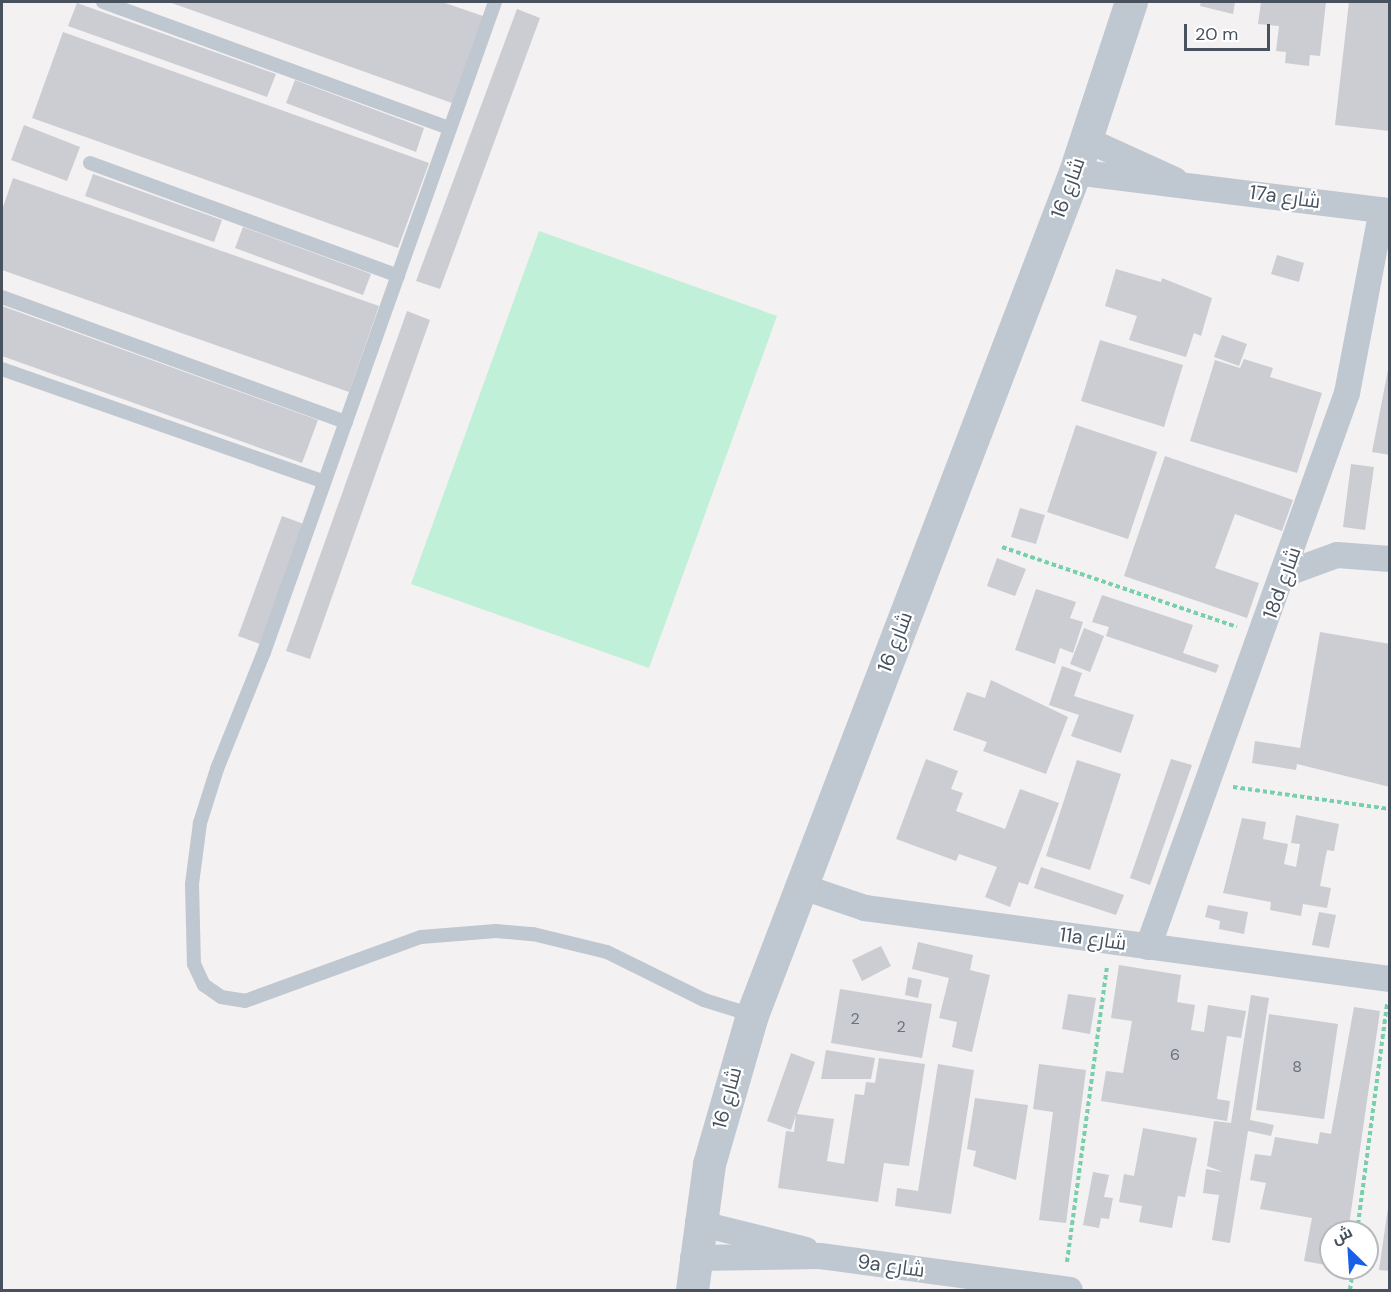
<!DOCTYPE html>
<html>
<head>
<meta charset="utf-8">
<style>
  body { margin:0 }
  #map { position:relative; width:1391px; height:1292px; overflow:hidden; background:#f3f1f1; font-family:"DM Sans",Cairo,sans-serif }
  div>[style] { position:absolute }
  .green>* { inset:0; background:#c0f0d7 }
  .building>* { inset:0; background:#cbcdd3 }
  .path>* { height:4px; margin-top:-2px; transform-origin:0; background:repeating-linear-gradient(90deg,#77cfab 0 4.5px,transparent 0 7.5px) }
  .service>* { height:14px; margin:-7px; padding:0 7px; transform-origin:7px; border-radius:7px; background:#bfc7d0 }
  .minor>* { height:26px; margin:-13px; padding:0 13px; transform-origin:13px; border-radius:13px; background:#bfc7d0 }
  .tertiary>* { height:33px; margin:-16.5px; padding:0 16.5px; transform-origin:16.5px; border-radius:16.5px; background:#bfc7d0 }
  span { translate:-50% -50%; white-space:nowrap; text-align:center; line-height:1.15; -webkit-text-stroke:4.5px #fff; paint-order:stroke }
  .number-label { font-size:16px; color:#69717c }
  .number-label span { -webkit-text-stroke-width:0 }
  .street-label { font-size:20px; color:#48525f }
  .frame { position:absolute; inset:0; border:3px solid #48525f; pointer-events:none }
  .north { position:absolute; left:1319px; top:1220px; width:60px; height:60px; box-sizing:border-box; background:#fff; border:2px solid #b6babf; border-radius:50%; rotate:335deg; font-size:16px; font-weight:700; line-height:24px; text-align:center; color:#48525f }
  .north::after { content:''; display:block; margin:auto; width:21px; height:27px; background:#1760e7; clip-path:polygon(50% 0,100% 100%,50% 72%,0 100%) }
  .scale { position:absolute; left:1184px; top:24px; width:86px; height:27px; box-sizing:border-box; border:3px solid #48525f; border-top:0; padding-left:8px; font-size:18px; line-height:21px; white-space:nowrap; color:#48525f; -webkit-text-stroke:4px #fff; paint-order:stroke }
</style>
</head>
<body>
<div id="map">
  <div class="green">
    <i style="clip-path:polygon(539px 231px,777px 316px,649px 668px,411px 584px)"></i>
  </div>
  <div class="building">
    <i style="clip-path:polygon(169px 2px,442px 2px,483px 16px,452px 103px)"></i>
    <i style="clip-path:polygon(1201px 2px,1235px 2px,1233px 14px,1200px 6px)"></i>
    <i style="clip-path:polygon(1261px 2px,1326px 2px,1320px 56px,1310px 55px,1309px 66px,1285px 63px,1286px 52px,1276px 51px,1279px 26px,1258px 24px)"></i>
    <i style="clip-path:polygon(1349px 2px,1390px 2px,1390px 131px,1335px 125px)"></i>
    <i style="clip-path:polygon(77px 3px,276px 74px,267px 97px,68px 26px)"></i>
    <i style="clip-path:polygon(517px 9px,540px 18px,440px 289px,416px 281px)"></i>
    <i style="clip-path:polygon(63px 32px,429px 163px,398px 248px,32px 118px)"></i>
    <i style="clip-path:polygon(295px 80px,424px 128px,416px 152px,286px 103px)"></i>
    <i style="clip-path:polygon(24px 125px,80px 147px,67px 181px,11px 160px)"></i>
    <i style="clip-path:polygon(93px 174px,222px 220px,214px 242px,85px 196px)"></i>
    <i style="clip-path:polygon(13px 178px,379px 306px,349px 392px,2px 270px,2px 210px)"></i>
    <i style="clip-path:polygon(243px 227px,371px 274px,363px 295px,235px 248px)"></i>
    <i style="clip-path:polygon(1277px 255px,1304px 263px,1299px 282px,1271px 274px)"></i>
    <i style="clip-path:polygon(1116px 269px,1161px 282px,1162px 278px,1212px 298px,1201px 336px,1194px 333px,1186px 357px,1129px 340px,1137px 316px,1105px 306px)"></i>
    <i style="clip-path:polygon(2px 306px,318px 420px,302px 463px,2px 356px)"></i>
    <i style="clip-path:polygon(407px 311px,430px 320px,310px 659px,286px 651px)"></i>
    <i style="clip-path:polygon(1222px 335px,1247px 344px,1239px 366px,1214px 357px)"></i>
    <i style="clip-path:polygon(1100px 340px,1183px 365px,1164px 427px,1081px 401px)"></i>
    <i style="clip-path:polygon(1244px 359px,1273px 368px,1270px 377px,1322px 393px,1297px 473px,1190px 441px,1215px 360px,1240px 368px)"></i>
    <i style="clip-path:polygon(1390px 360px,1390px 455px,1372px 452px)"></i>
    <i style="clip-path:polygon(1076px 425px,1157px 452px,1128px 539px,1047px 512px)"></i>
    <i style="clip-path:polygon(1165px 456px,1293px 500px,1282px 531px,1235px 514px,1215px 568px,1259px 583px,1247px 618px,1124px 576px)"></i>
    <i style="clip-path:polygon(1351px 464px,1374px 467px,1365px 530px,1343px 527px)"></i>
    <i style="clip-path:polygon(1020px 508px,1045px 515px,1036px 544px,1011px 537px)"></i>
    <i style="clip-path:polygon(282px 516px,304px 524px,260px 644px,238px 636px)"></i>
    <i style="clip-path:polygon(997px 558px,1026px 569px,1015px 596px,987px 586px)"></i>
    <i style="clip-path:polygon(1036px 589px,1076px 602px,1070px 618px,1083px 622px,1073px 653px,1060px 648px,1055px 664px,1015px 650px)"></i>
    <i style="clip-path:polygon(1102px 595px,1193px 625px,1183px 653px,1219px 665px,1216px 673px,1106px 636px,1109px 627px,1092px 622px)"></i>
    <i style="clip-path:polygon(1084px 628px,1104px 636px,1090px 672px,1070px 664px)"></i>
    <i style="clip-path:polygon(1320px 632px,1390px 644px,1390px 787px,1297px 764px,1296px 770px,1252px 763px,1255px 741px,1300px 748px)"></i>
    <i style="clip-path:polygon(1062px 666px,1082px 673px,1074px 696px,1134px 715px,1121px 753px,1071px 736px,1079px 715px,1049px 705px)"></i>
    <i style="clip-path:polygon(991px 680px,1068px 717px,1046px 774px,983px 751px,987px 742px,953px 730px,967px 692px,985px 698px)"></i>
    <i style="clip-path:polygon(926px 759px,958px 771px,951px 789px,963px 793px,956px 811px,1005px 829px,1020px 789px,1059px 803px,1028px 885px,1019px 882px,1010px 907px,985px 897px,997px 867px,959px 854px,956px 861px,896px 839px)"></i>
    <i style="clip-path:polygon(1171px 759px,1192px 765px,1150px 885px,1130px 878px)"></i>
    <i style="clip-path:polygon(1077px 760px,1121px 774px,1090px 870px,1046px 856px)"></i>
    <i style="clip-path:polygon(1296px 815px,1339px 824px,1334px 851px,1318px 849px,1327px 850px,1320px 886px,1331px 888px,1327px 908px,1303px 904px,1301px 916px,1270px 910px,1271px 902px,1223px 893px,1242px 818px,1266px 822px,1263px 839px,1288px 844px,1284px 864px,1296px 867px,1300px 844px,1291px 843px)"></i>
    <i style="clip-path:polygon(1041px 867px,1124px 895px,1116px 915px,1034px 888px)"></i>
    <i style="clip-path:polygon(1208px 905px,1248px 912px,1244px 934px,1219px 929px,1220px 921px,1205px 917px)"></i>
    <i style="clip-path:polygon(1319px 912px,1336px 915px,1329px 948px,1312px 945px)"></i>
    <i style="clip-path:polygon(918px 942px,973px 955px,970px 970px,990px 975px,972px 1052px,952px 1047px,957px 1022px,939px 1018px,949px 978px,912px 969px)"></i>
    <i style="clip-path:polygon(881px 946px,891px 966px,862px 981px,852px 960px)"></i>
    <i style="clip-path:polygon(1119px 965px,1181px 975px,1177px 1002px,1195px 1005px,1191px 1030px,1204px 1032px,1208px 1005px,1246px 1011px,1241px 1038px,1227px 1036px,1217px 1099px,1230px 1101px,1227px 1121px,1101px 1101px,1106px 1071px,1123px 1073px,1132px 1021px,1111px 1018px)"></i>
    <i style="clip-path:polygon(908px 977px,922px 980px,918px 998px,905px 995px)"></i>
    <i style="clip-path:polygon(840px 989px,932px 1004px,922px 1058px,831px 1043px)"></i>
    <i style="clip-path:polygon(1068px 994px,1096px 998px,1090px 1034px,1062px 1029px)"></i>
    <i style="clip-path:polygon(1251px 995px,1269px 998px,1250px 1120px,1274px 1125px,1271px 1136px,1248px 1131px,1230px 1243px,1212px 1240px,1219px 1195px,1203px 1193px,1206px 1169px,1223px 1172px,1207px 1166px,1214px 1121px,1231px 1123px)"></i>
    <i style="clip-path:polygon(1354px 1007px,1380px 1011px,1348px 1232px,1331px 1232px,1331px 1266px,1304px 1261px,1312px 1218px,1260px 1209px,1266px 1183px,1250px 1180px,1255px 1154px,1271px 1156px,1275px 1137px,1318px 1144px,1320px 1132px,1331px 1134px)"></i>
    <i style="clip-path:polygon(1269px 1014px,1338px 1024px,1324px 1119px,1256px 1110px)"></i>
    <i style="clip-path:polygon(826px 1050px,875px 1058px,871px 1079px,821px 1079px)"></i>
    <i style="clip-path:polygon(791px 1053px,815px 1062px,797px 1114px,834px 1119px,827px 1161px,844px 1164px,855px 1094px,864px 1095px,866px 1082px,875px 1083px,879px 1058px,925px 1064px,909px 1166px,884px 1163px,878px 1202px,778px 1188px,786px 1131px,794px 1132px,796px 1115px,791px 1130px,767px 1121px)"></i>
    <i style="clip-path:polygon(938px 1064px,974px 1070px,951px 1214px,895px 1206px,897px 1188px,918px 1191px)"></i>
    <i style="clip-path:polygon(1039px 1064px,1086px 1070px,1066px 1223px,1039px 1220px,1053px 1112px,1033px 1109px)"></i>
    <i style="clip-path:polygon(975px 1098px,1028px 1105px,1016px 1180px,973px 1166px,976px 1151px,967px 1149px)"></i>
    <i style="clip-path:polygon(1143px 1128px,1197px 1138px,1185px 1197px,1178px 1196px,1172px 1228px,1139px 1222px,1142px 1206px,1119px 1202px,1124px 1174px,1134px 1176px)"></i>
    <i style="clip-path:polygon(1093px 1172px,1109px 1175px,1104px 1197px,1113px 1198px,1109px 1219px,1101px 1218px,1099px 1228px,1083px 1225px)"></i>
    <i style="clip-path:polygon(1388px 1208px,1390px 1209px,1390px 1271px,1379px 1270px)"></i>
  </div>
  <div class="path">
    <i style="left:1002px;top:547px;width:248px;rotate:18.8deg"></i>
    <i style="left:1233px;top:787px;width:159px;rotate:8deg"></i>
    <i style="left:1357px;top:1232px;width:230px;rotate:-82.5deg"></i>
    <i style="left:1067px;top:1262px;width:299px;rotate:-82.3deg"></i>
    <i style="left:1350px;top:1290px;width:22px;rotate:-82deg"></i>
  </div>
  <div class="service">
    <i style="left:103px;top:2px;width:369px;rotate:20deg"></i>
    <i style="left:495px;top:2px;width:690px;rotate:109.56deg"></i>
    <i style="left:264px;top:652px;width:126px;rotate:111.9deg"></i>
    <i style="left:217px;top:769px;width:57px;rotate:107.5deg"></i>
    <i style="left:200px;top:823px;width:62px;rotate:97.5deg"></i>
    <i style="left:192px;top:884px;width:80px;rotate:88.6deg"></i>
    <i style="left:194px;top:964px;width:23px;rotate:65deg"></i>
    <i style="left:204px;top:985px;width:21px;rotate:35deg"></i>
    <i style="left:221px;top:997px;width:24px;rotate:9deg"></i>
    <i style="left:245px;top:1001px;width:187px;rotate:-20deg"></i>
    <i style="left:421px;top:937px;width:75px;rotate:-4.6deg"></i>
    <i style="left:496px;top:931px;width:37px;rotate:5deg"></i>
    <i style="left:533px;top:934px;width:76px;rotate:13.7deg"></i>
    <i style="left:607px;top:952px;width:108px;rotate:26.3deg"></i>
    <i style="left:704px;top:1000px;width:50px;rotate:17.4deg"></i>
    <i style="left:90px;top:163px;width:328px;rotate:20.1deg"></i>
    <i style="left:2px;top:297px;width:366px;rotate:20deg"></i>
    <i style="left:2px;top:369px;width:341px;rotate:19.3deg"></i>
  </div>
  <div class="minor">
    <i style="left:1085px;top:139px;width:99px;rotate:24.5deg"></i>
    <i style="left:1075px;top:172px;width:317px;rotate:7.1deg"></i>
    <i style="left:1285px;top:574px;width:55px;rotate:-20.1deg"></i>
    <i style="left:1337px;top:555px;width:53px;rotate:4.3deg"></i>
    <i style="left:800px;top:886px;width:69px;rotate:18.7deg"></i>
    <i style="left:865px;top:908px;width:530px;rotate:7.7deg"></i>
    <i style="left:1148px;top:947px;width:589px;rotate:-70.24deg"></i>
    <i style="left:1347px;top:393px;width:186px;rotate:-79.2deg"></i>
    <i style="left:698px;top:1223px;width:111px;rotate:14deg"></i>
    <i style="left:693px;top:1258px;width:127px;rotate:-0.9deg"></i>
    <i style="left:820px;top:1256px;width:252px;rotate:7.7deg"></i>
  </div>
  <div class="tertiary">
    <i style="left:692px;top:1290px;width:127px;rotate:-82.3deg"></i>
    <i style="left:709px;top:1164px;width:155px;rotate:-73.9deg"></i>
    <i style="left:752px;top:1015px;width:903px;rotate:-69.04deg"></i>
    <i style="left:1075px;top:172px;width:179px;rotate:-71.8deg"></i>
  </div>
  <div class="number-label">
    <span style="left:855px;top:1019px">2</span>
    <span style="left:901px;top:1027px">2</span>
    <span style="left:1175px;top:1055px">6</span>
    <span style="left:1297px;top:1067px">8</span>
  </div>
  <div class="street-label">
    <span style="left:1068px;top:188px;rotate:-70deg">شارع 16</span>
    <span style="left:1285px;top:197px;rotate:8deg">17a شارع</span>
    <span style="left:1282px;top:583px;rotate:-70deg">18d شارع</span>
    <span style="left:895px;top:642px;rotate:-69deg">شارع 16</span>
    <span style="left:1093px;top:939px;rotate:8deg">11a شارع</span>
    <span style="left:727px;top:1098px;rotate:-75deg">شارع 16</span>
    <span style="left:891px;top:1266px;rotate:8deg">9a شارع</span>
  </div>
  <div class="frame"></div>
  <div class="north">ش</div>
  <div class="scale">20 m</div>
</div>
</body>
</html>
